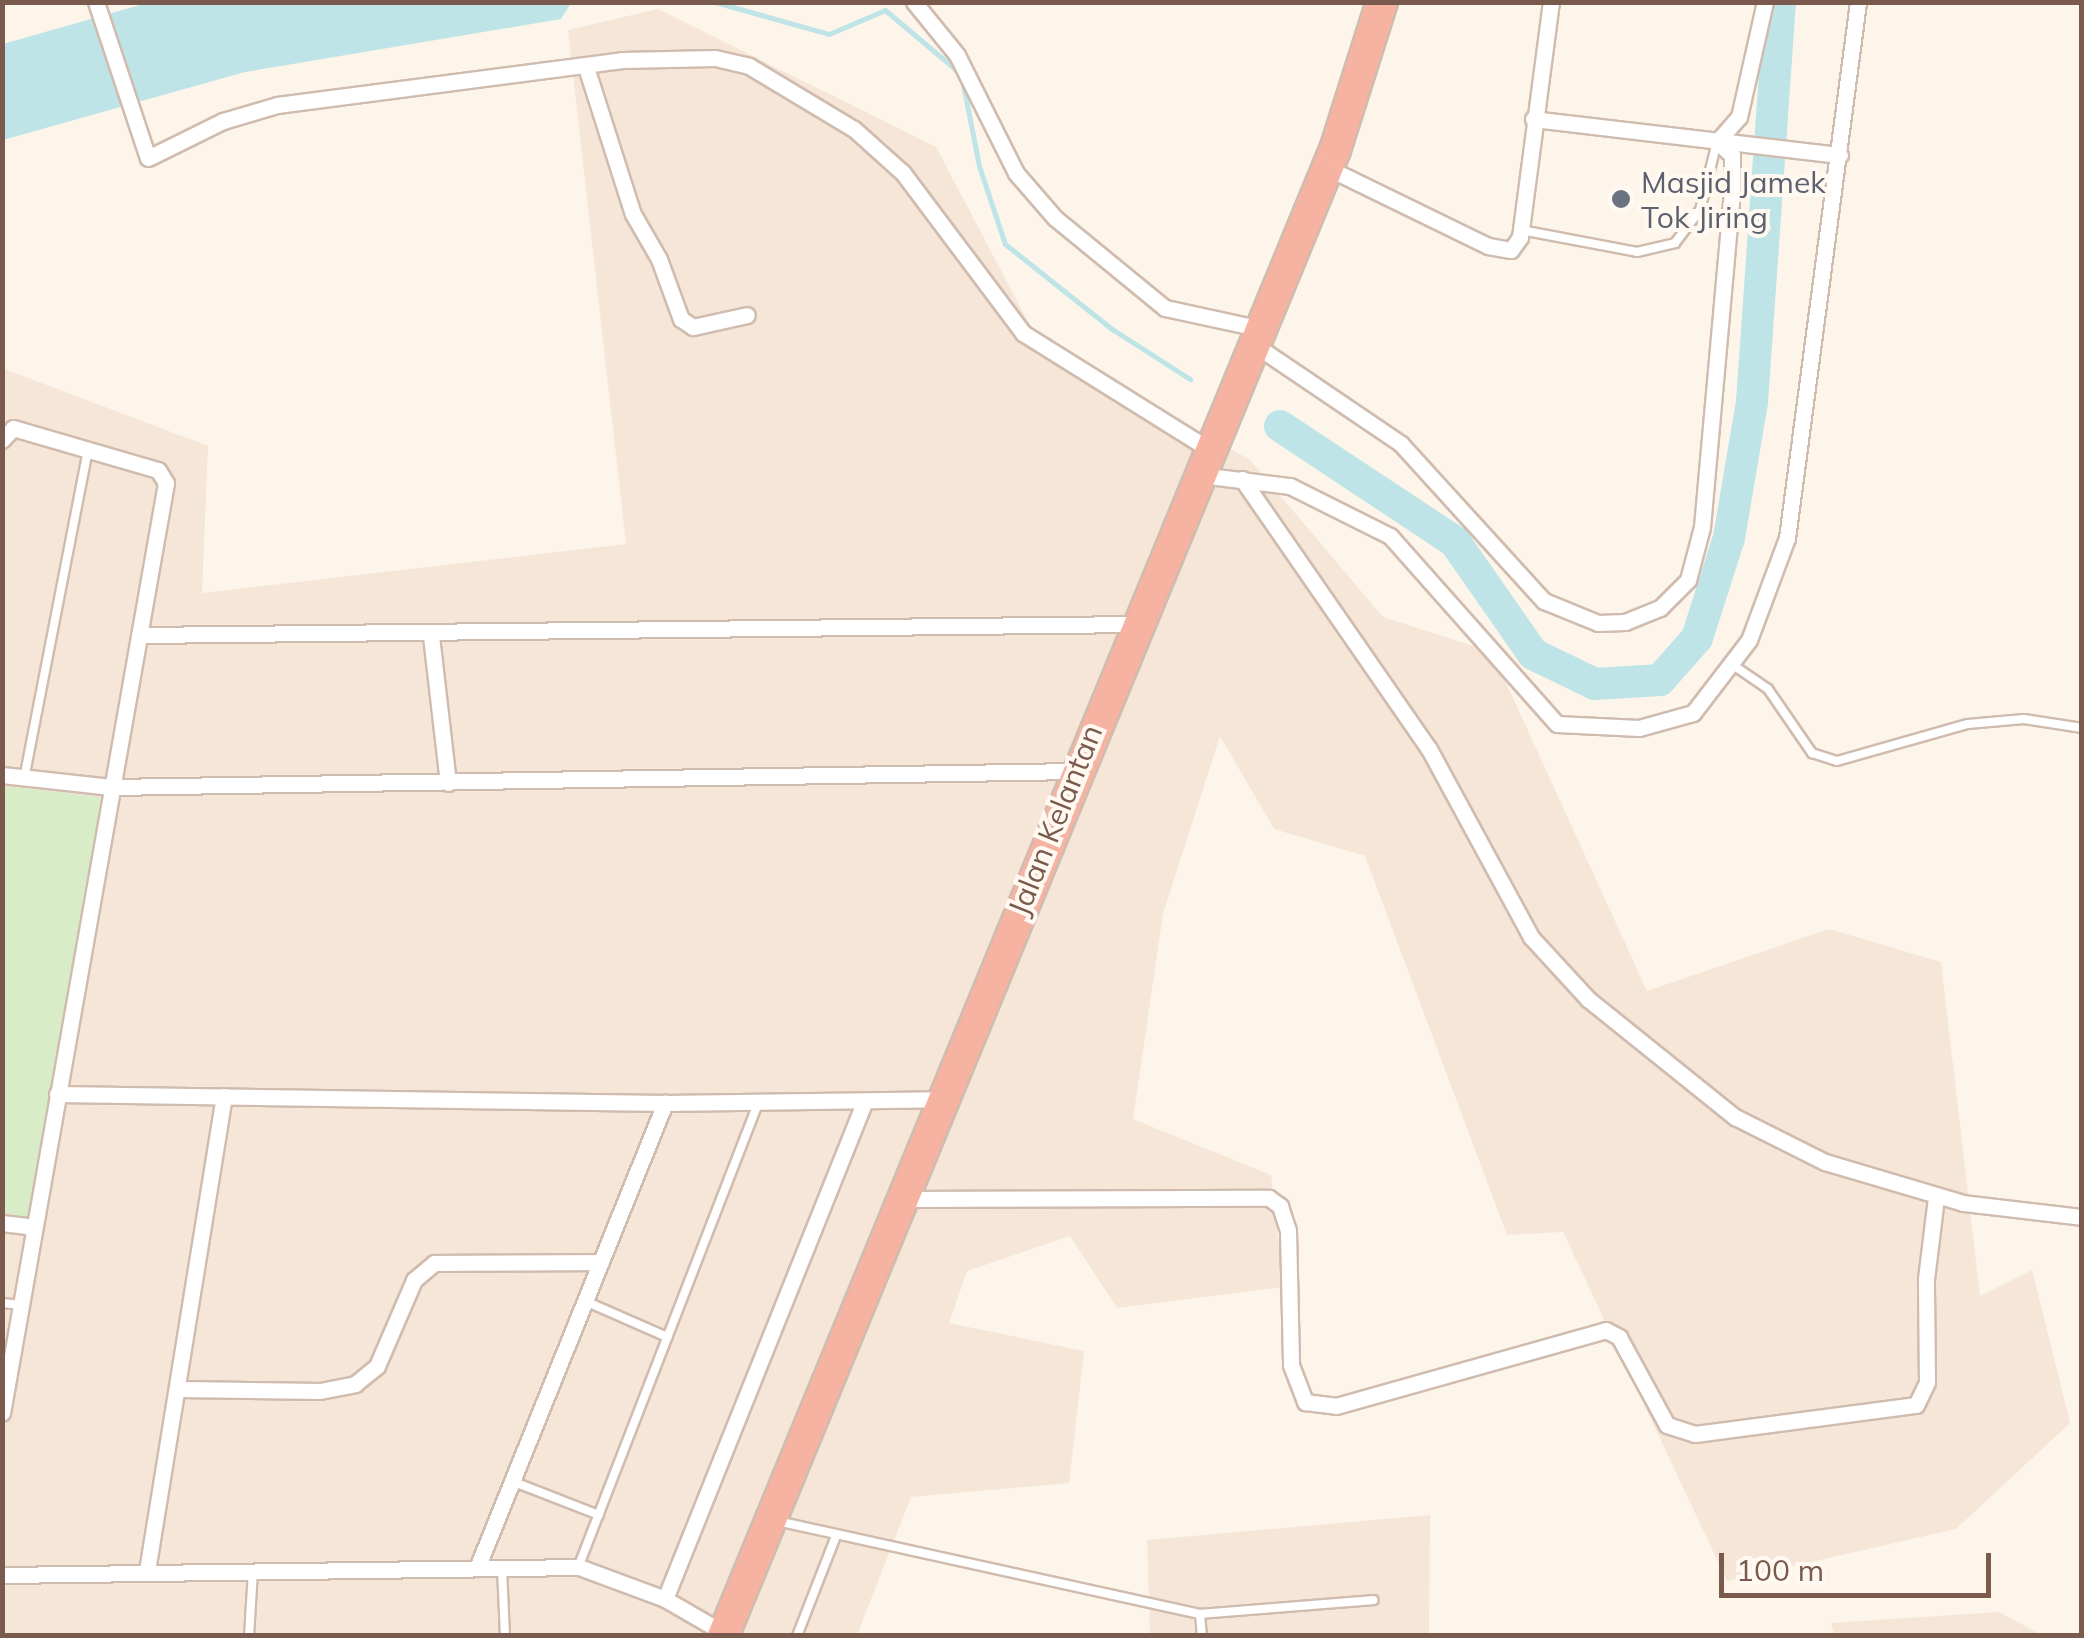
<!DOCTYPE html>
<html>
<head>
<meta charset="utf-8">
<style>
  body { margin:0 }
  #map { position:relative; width:2084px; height:1638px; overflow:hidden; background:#fdf5ea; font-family:Mulish,sans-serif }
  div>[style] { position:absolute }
  .residential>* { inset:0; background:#f5e6d8 }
  .green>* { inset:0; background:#d8ecc8 }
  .water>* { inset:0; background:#bee4e8 }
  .stream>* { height:5px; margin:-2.5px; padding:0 2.5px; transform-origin:2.5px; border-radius:2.5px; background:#bee4e8 }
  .river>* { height:32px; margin:-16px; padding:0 16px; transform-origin:16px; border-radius:16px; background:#bee4e8 }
  .roads { filter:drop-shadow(2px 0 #d0bcaf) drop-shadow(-2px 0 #d0bcaf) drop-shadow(0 2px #d0bcaf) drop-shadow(0 -2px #d0bcaf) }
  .lane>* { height:8px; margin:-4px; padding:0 4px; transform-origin:4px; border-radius:4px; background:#fff }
  .street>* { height:15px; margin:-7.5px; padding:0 7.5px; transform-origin:7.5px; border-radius:7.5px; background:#fff }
  .highway>* { height:30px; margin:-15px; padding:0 15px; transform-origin:15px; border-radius:15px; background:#f7b3a1 }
  .dots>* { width:28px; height:28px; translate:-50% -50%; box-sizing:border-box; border:5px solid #fff9f1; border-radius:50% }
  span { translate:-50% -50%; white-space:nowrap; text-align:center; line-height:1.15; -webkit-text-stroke:8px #fff9f1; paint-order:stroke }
  .worship-label { font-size:30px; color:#5b616d }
  .left { translate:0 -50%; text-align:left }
  .street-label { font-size:30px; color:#795a4c }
  .frame { position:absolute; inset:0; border:5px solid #795a4c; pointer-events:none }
  .scale { position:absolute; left:1719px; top:1553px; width:272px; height:45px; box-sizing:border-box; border:5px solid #795a4c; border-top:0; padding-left:12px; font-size:30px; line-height:35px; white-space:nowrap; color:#795a4c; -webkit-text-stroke:8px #fff9f1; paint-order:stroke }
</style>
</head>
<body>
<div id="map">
  <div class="residential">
    <i style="clip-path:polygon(658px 9px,936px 147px,1036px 337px,1250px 460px,1383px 617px,1492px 652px,1647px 991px,1829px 929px,1941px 962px,1980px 1296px,2032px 1270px,2070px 1423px,1956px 1529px,1727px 1581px,1563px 1232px,1507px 1235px,1365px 856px,1274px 829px,1220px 736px,1163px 914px,1133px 1119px,1271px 1175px,1284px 1287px,1117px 1308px,1070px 1236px,967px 1271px,949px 1323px,1084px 1351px,1069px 1483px,911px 1497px,857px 1635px,3px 1635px,2px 368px,208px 446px,202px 593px,626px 544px,568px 30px)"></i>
    <i style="clip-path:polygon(1430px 1515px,1429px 1635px,1150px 1635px,1147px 1540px)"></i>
    <i style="clip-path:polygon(1999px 1612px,2042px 1635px,1834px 1635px,1831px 1623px)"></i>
  </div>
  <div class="green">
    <i style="clip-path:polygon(2px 786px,101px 797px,33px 1227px,3px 1223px)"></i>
  </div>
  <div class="water">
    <i style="clip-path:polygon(147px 3px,571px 3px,561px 19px,245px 72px,3px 140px,3px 44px)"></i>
  </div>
  <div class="stream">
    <i style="left:715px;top:2px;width:118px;rotate:15.7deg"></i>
    <i style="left:829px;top:34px;width:61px;rotate:-23.2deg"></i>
    <i style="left:885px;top:10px;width:99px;rotate:40.1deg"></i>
    <i style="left:961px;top:74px;width:94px;rotate:78.9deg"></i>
    <i style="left:979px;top:166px;width:82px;rotate:71.6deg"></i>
    <i style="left:1005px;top:244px;width:137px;rotate:38.5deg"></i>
    <i style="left:1112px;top:329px;width:93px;rotate:32.7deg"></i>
  </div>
  <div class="river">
    <i style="left:1280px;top:426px;width:210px;rotate:33.5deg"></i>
    <i style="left:1455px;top:542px;width:136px;rotate:55.1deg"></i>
    <i style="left:1533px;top:654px;width:69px;rotate:25.8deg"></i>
    <i style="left:1595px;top:684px;width:65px;rotate:-3.5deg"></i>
    <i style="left:1660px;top:680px;width:56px;rotate:-48.6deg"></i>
    <i style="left:1697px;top:638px;width:105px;rotate:-72.3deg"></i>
    <i style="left:1729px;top:538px;width:138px;rotate:-80.4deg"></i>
    <i style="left:1752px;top:402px;width:401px;rotate:-86deg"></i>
  </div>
  <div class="roads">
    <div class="lane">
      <i style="left:1521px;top:230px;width:118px;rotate:10.7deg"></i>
      <i style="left:1637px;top:252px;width:39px;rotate:-13deg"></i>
      <i style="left:1675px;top:243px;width:41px;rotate:-52.9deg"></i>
      <i style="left:1700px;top:210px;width:70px;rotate:-76deg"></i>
      <i style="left:1733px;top:665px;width:42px;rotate:34.4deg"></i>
      <i style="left:1768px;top:689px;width:78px;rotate:55.5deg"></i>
      <i style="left:1812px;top:753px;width:26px;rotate:18deg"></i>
      <i style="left:1837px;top:761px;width:136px;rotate:-15.8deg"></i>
      <i style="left:1968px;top:724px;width:56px;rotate:-5.1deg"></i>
      <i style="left:2024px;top:719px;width:59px;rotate:8.8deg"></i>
      <i style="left:24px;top:779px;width:335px;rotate:-79deg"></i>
      <i style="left:585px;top:1301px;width:90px;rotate:23.7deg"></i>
      <i style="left:2px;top:1303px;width:18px;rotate:6deg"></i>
      <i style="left:514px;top:1482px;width:91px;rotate:21.2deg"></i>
      <i style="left:777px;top:1521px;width:433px;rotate:12.4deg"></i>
      <i style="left:1200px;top:1614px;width:22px;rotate:85deg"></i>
      <i style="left:579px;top:1565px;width:495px;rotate:-68.8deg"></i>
      <i style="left:502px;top:1568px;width:68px;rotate:87.5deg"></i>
      <i style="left:1200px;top:1614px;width:174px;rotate:-4.6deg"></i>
      <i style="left:249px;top:1636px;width:66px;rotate:-86.5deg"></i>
      <i style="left:797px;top:1636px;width:107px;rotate:-68.7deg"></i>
    </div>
    <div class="street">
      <i style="left:96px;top:2px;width:164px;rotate:71.6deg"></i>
      <i style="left:148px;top:158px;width:84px;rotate:-26.3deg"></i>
      <i style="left:223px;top:121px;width:56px;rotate:-16.5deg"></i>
      <i style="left:277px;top:105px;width:348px;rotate:-7.4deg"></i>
      <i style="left:622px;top:60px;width:93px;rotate:-1.2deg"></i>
      <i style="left:715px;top:58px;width:35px;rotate:13deg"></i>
      <i style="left:749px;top:66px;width:122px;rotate:31deg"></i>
      <i style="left:854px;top:129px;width:66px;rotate:41.9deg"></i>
      <i style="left:903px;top:173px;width:200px;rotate:53.1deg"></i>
      <i style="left:1023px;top:333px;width:221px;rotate:32deg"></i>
      <i style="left:914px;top:2px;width:68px;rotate:50.9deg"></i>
      <i style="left:957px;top:55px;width:132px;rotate:63.4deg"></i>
      <i style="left:1016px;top:173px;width:60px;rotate:49.1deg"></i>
      <i style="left:1055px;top:218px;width:142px;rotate:39.3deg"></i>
      <i style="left:1165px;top:308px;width:99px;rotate:12.2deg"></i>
      <i style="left:586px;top:67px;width:154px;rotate:72.3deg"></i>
      <i style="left:633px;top:214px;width:52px;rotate:60deg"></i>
      <i style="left:659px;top:259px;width:64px;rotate:69.9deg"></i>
      <i style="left:681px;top:319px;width:14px;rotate:34deg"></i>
      <i style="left:693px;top:327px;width:55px;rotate:-12.5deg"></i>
      <i style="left:1533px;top:119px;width:309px;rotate:6.7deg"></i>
      <i style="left:1328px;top:168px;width:178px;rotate:26deg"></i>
      <i style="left:1488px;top:246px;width:23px;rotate:10deg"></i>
      <i style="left:1511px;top:250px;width:16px;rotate:-55deg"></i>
      <i style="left:1520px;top:237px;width:237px;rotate:-82.5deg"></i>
      <i style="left:1255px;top:345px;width:176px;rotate:34.1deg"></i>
      <i style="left:1401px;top:444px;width:212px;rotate:47.7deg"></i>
      <i style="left:1544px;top:601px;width:58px;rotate:22.2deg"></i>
      <i style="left:1598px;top:623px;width:27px;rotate:-2deg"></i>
      <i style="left:1625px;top:622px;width:38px;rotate:-22deg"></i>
      <i style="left:1660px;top:608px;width:40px;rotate:-45deg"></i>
      <i style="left:1688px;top:580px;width:55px;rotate:-75.2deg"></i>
      <i style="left:1702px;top:527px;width:334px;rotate:-84.9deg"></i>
      <i style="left:1732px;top:194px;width:39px;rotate:-90deg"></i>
      <i style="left:1732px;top:155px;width:20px;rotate:-139deg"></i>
      <i style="left:1717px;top:142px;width:33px;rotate:-49deg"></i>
      <i style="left:1739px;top:117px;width:118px;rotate:-77.3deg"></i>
      <i style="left:2px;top:440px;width:16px;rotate:-47deg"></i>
      <i style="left:13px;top:428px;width:151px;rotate:16.2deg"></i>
      <i style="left:158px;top:470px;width:15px;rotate:58deg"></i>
      <i style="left:166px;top:483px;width:944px;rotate:100deg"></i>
      <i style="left:1200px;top:475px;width:91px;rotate:7deg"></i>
      <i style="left:1290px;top:486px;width:112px;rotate:26.6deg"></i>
      <i style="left:1390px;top:536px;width:251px;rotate:48.4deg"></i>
      <i style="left:1557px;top:724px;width:82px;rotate:2.8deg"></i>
      <i style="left:1639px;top:728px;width:56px;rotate:-15.5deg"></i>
      <i style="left:1693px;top:713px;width:92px;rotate:-52.5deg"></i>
      <i style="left:1749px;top:640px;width:109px;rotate:-69.6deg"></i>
      <i style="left:1787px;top:538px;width:541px;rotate:-82.45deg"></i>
      <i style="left:1242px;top:479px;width:328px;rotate:55.3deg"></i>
      <i style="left:1429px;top:749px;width:214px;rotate:61.5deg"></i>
      <i style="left:1531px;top:937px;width:84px;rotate:47.4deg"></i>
      <i style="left:1588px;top:999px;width:189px;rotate:38.8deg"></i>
      <i style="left:1735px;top:1117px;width:101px;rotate:26.6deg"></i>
      <i style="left:1825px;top:1162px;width:144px;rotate:16.5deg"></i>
      <i style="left:1963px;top:1203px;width:120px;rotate:6.7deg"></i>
      <i style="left:139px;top:635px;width:998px;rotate:-0.63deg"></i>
      <i style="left:431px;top:636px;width:148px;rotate:83.4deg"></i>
      <i style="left:2px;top:775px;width:110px;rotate:6.3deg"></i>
      <i style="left:111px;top:787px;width:964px;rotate:-0.95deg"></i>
      <i style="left:57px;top:1094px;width:608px;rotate:0.85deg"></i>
      <i style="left:665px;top:1103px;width:276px;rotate:-0.8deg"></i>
      <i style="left:902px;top:1199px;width:367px;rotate:-0.2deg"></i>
      <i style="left:1269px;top:1198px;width:14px;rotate:36deg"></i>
      <i style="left:1280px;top:1206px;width:25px;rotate:72deg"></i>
      <i style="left:1288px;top:1230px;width:135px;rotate:88.7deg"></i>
      <i style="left:1291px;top:1365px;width:40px;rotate:69deg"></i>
      <i style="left:1305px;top:1402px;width:31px;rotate:7deg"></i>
      <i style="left:1336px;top:1406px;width:280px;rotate:-15.7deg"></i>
      <i style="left:1606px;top:1330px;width:15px;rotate:28deg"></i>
      <i style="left:1619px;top:1337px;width:100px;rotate:61.4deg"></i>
      <i style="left:1667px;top:1425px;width:29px;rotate:18deg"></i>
      <i style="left:1695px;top:1434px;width:223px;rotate:-7.5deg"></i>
      <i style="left:1916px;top:1405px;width:25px;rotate:-64deg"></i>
      <i style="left:1927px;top:1382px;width:103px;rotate:-90.6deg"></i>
      <i style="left:1926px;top:1279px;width:83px;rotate:-83deg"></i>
      <i style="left:2px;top:1223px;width:31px;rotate:7deg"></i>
      <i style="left:180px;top:1389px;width:140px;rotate:0.8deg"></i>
      <i style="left:320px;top:1391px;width:36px;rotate:-11deg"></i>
      <i style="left:355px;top:1384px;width:28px;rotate:-39deg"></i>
      <i style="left:377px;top:1366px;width:94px;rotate:-66.7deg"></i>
      <i style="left:414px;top:1280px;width:26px;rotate:-40deg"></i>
      <i style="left:434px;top:1263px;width:167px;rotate:-0.3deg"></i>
      <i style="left:477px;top:1568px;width:502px;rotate:-67.99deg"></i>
      <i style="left:147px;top:1571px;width:481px;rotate:-80.8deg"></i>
      <i style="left:2px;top:1575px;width:577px;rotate:-0.79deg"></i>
      <i style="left:579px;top:1567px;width:92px;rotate:20.4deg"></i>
      <i style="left:665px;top:1599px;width:68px;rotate:30deg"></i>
      <i style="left:665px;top:1599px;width:534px;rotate:-68.14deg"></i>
    </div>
    <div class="highway">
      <i style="left:723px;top:1636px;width:1607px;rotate:-67.62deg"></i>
      <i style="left:1335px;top:150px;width:155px;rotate:-72.4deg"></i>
    </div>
  </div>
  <div class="dots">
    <i style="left:1621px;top:199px;background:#6b7280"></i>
  </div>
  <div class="worship-label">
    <span class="left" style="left:1641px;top:199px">Masjid Jamek<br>Tok Jiring</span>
  </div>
  <div class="street-label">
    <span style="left:1055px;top:820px;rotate:-68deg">Jalan Kelantan</span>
  </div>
  <div class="frame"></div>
  <div class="scale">100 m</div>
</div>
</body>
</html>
